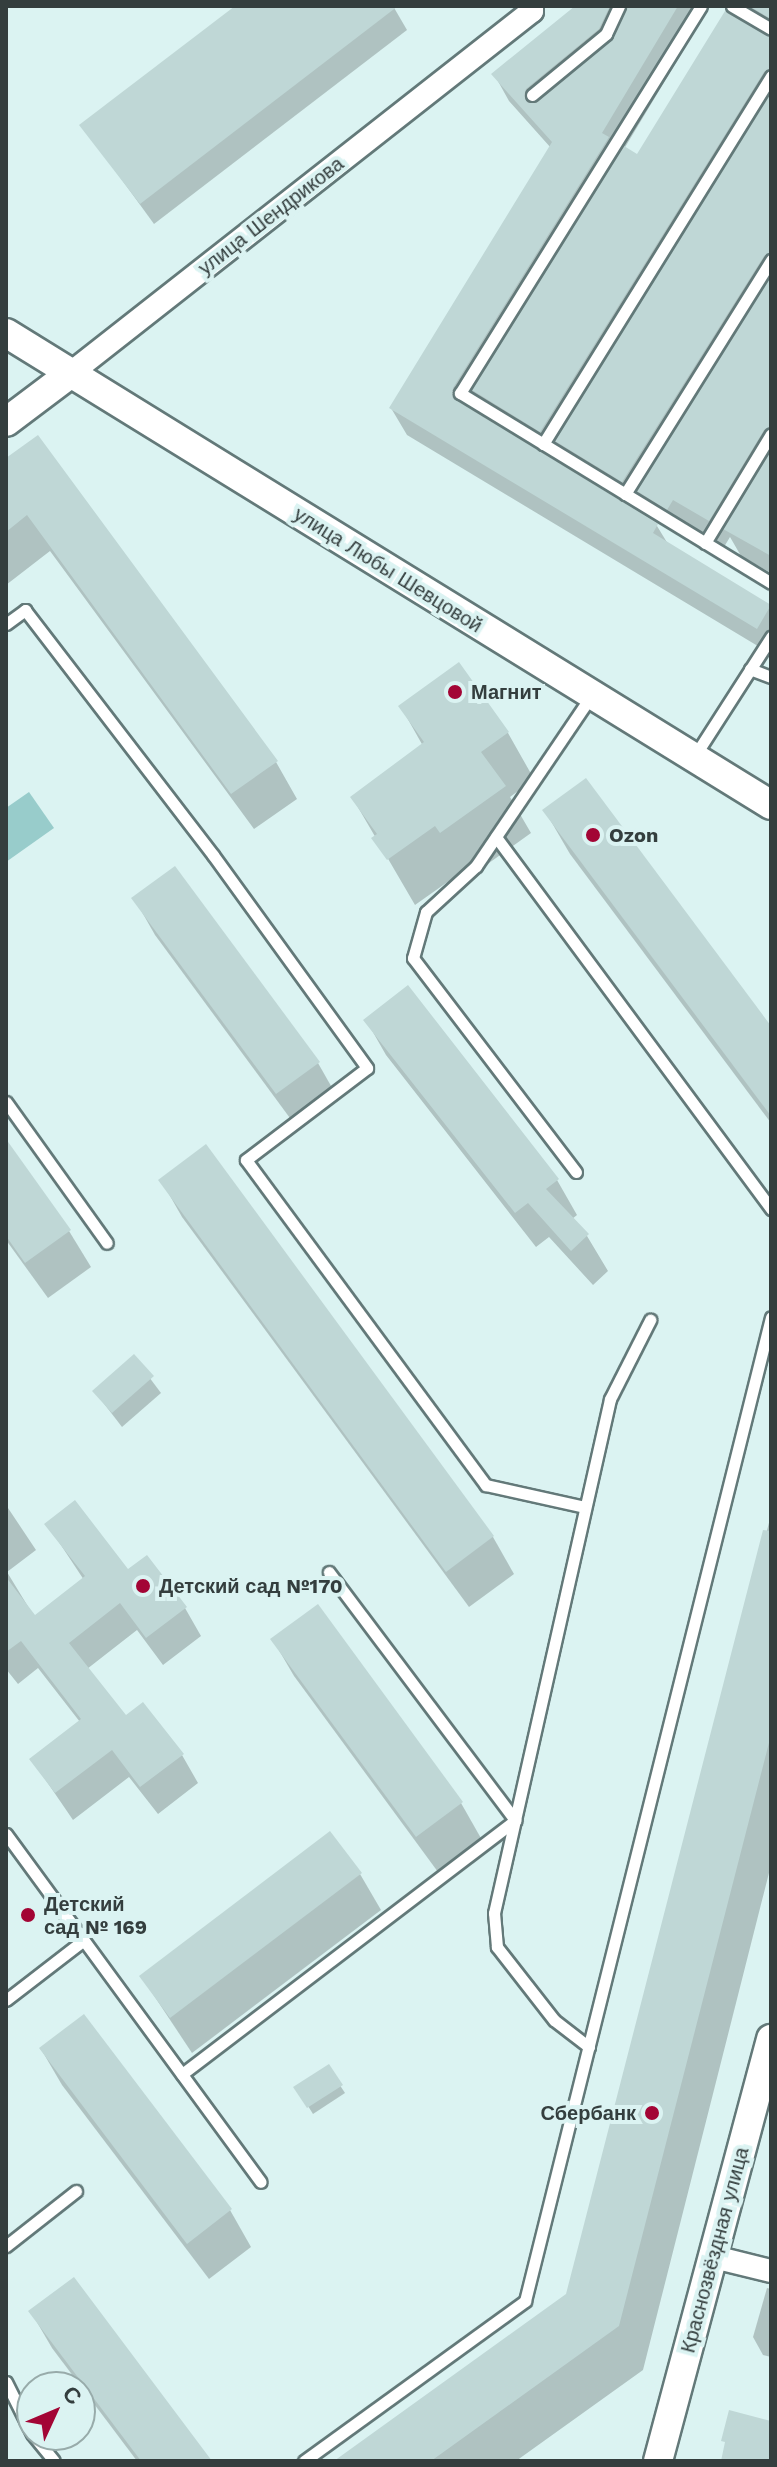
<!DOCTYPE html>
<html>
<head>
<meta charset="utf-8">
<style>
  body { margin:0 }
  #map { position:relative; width:777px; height:2467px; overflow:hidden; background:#dbf3f2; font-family:"Work Sans",sans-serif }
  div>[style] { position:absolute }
  .green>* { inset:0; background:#98cccb }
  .shadow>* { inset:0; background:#0003 }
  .building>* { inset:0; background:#bfd7d6 }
  .roads { filter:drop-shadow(2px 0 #637979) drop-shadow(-2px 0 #637979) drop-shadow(0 2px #637979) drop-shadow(0 -2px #637979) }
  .service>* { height:11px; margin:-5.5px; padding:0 5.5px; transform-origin:5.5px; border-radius:5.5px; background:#fff }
  .minor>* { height:22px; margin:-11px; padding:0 11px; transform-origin:11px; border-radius:11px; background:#fff }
  .tertiary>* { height:28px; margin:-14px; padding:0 14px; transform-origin:14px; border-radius:14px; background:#fff }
  .dots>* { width:22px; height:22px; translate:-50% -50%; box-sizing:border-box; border:4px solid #dbf3f2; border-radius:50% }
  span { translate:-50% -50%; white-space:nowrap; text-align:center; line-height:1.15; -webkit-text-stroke:8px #dbf3f2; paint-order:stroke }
  .street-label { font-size:20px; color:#343e3e }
  .poi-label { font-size:20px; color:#343e3e; font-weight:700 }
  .left { translate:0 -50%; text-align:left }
  .right { translate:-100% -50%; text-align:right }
  .frame { position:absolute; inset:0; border:8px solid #343e3e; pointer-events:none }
  .north { position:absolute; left:16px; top:2371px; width:80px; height:80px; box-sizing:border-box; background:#dbf3f2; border:2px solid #98abaa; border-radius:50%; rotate:46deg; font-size:22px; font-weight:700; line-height:32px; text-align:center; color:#343e3e }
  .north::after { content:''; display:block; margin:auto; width:28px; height:36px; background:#a30535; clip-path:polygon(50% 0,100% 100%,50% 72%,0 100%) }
</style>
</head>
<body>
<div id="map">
  <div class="green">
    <i style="clip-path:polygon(29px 792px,54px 828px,6px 862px,6px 808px)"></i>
  </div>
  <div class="shadow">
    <i style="clip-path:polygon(238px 6px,393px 6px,407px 30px,154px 224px,82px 125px)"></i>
    <i style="clip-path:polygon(evenodd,572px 6px,620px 6px,626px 15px,637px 6px,710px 6px,624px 149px,638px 157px,771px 37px,771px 573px,741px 556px,730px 537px,724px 547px,688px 526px,683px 535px,504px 426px,502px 429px,657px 526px,668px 544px,771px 607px,771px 654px,407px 435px,391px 408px,551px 148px,509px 101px,494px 74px,575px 9px,572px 6px,479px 398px,482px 404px,494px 424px,471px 410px,479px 398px)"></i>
    <i style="clip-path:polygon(739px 6px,771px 6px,771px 36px,754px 30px)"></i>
    <i style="clip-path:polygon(37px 437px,276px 762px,297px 799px,254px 829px,50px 551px,6px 585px,6px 461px)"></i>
    <i style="clip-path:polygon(401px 707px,508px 733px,534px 779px,510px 797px,531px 833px,468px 878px,463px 871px,415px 905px,352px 797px,423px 746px)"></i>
    <i style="clip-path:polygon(545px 811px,771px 1032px,771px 1123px,570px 854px)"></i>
    <i style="clip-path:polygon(134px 898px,318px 1063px,339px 1100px,298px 1129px,155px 935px)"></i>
    <i style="clip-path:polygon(366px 1020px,557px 1180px,577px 1215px,572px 1219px,587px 1236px,608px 1271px,593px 1285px,549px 1237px,536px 1247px,386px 1055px)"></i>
    <i style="clip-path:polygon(6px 1143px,69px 1231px,91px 1267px,48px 1298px,6px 1240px)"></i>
    <i style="clip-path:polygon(206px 1147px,493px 1537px,514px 1574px,469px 1607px,182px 1217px,161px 1180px)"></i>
    <i style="clip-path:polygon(134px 1357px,161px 1393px,122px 1427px,95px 1392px)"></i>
    <i style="clip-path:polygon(6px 1505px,36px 1550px,7px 1572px,35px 1618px,84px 1580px,47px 1524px,185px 1608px,201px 1636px,163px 1665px,137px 1630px,87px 1669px,125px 1718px,182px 1755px,198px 1783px,158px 1814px,129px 1777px,73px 1820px,32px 1760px,80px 1722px,38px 1668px,18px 1684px,6px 1669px)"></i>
    <i style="clip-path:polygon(771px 1515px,771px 1865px,643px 2370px,516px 2461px,337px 2461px,568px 2295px)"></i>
    <i style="clip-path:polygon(273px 1640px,461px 1803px,482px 1840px,438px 1872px,294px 1676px)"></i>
    <i style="clip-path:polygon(360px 1874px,381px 1910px,192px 2053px,141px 1976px)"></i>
    <i style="clip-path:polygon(41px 2049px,230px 2210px,251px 2247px,209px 2279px,62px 2085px)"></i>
    <i style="clip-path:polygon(328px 2067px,345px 2093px,313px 2114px,296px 2087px)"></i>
    <i style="clip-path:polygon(767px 2288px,771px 2289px,771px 2357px,763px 2355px,753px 2337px)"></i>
    <i style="clip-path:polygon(31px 2312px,210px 2461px,137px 2461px,52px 2348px)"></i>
  </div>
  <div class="building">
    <i style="clip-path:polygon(235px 6px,398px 6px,140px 204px,79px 125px)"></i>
    <i style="clip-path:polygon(575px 6px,610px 6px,599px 29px,526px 89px,524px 96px,528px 103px,537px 102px,611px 41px,627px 6px,678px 6px,602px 133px,609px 137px,453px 388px,452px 396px,658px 524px,653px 533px,771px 605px,757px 629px,389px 408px,552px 142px,491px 74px)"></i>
    <i style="clip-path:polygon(749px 6px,771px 6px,771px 19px)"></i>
    <i style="clip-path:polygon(725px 11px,771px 37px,771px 68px,764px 72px,540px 432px,472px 390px,624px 146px,637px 154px)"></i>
    <i style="clip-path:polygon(771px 92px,771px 252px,764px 256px,622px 482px,555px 441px)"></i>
    <i style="clip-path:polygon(771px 276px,771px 426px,764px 430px,709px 521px,673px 500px,667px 510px,637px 491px)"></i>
    <i style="clip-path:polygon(38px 435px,278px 761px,231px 794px,27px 515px,6px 532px,6px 458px)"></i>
    <i style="clip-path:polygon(771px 450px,771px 556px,723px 529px)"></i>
    <i style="clip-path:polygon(459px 662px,509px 732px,481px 752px,506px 786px,440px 833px,435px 826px,387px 860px,371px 838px,377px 834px,350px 797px,424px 742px,398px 706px)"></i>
    <i style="clip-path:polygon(586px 778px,771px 1026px,771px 1116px,542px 810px)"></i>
    <i style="clip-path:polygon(175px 866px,320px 1062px,276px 1094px,131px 898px)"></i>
    <i style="clip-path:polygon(408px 985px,559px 1179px,546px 1189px,589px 1234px,571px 1251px,528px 1203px,515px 1213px,363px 1020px)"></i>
    <i style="clip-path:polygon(6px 1139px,71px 1230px,25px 1263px,6px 1236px)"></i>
    <i style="clip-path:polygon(206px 1144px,494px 1536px,446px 1572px,158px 1180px)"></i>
    <i style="clip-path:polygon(134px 1354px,154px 1376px,112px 1413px,92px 1391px)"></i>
    <i style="clip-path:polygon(75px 1500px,128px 1569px,147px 1555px,187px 1607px,146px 1638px,120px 1603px,69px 1643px,126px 1715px,143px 1702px,184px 1754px,140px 1787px,112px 1750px,55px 1793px,29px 1759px,81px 1719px,21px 1641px,6px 1652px,6px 1577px,35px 1615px,85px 1576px,44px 1524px)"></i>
    <i style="clip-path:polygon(763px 1530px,771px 1531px,771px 1735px,619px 2326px,431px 2461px,334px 2461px,566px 2294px)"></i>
    <i style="clip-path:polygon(318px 1604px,463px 1802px,416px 1837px,270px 1639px)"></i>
    <i style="clip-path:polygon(330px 1831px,362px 1873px,170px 2018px,139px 1976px)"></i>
    <i style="clip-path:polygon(84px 2014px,232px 2209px,187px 2244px,39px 2048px)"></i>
    <i style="clip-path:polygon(329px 2064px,343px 2085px,307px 2108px,293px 2087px)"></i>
    <i style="clip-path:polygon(74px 2277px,212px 2461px,141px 2461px,28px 2311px)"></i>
    <i style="clip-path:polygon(729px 2410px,771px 2421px,771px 2461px,721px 2461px,725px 2442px,721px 2441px)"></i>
  </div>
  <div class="roads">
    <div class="service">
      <i style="left:701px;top:6px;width:456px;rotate:121.9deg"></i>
      <i style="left:460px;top:393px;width:364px;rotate:31.4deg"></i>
      <i style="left:732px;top:6px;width:45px;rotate:30.5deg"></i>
      <i style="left:532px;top:95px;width:96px;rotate:-39.5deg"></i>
      <i style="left:606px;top:34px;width:31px;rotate:-65deg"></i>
      <i style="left:543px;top:444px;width:433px;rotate:-58.2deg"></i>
      <i style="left:625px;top:494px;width:276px;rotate:-58deg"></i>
      <i style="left:705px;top:543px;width:127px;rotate:-58.8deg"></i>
      <i style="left:6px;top:624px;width:24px;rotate:-36deg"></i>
      <i style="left:25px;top:610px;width:309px;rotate:52.5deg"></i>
      <i style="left:213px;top:855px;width:263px;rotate:54.1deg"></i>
      <i style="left:367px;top:1068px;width:152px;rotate:142.8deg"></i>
      <i style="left:246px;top:1160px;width:404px;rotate:53.6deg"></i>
      <i style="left:486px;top:1485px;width:101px;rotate:12.5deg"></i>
      <i style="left:750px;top:669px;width:22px;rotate:21deg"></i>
      <i style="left:694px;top:757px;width:143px;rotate:-57.3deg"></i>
      <i style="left:496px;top:837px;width:463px;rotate:53.5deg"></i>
      <i style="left:6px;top:1102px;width:173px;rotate:54.4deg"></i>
      <i style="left:576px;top:1172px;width:269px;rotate:-127.3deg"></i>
      <i style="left:413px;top:958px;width:48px;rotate:-74.2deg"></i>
      <i style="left:426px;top:912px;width:68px;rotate:-42.6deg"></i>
      <i style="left:476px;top:866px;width:205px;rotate:-55.9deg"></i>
      <i style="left:6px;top:1834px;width:431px;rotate:53.8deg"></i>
      <i style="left:6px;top:2000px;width:98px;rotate:-37.6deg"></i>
      <i style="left:589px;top:2047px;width:44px;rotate:-142.4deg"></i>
      <i style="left:554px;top:2020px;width:93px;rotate:-128deg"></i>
      <i style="left:497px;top:1947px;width:34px;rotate:-95deg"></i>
      <i style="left:494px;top:1913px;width:527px;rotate:-77.28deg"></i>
      <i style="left:610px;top:1399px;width:89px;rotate:-63.1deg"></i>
      <i style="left:182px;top:2074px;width:419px;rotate:-37.3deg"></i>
      <i style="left:515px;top:1820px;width:310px;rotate:-126.9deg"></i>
      <i style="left:6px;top:2246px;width:89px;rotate:-38.2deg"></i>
      <i style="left:6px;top:2382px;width:58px;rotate:63.4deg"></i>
      <i style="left:33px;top:2435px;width:33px;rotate:51deg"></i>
      <i style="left:304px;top:2461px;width:273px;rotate:-35.9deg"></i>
      <i style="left:525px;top:2301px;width:1014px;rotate:-75.96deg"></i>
    </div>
    <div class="minor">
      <i style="left:71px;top:373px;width:586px;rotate:-38.14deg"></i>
      <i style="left:532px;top:11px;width:5px;rotate:-90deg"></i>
      <i style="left:714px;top:2257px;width:59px;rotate:13.8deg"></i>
    </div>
    <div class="tertiary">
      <i style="left:6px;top:333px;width:899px;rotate:31.67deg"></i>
      <i style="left:6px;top:422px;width:81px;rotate:-37deg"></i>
      <i style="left:658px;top:2461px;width:437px;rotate:-75deg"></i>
    </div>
  </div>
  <div class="dots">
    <i style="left:455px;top:692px;background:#a30535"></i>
    <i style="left:593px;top:835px;background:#a30535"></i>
    <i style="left:143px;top:1586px;background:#a30535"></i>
    <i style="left:28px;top:1915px;background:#a30535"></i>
    <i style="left:652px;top:2113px;background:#a30535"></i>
  </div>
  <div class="street-label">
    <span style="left:271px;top:216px;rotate:-38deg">улица Шендрикова</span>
    <span style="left:388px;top:570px;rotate:32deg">улица Любы Шевцовой</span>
    <span style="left:715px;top:2250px;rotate:-75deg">Краснозвёздная улица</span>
  </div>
  <div class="poi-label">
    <span class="left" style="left:471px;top:692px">Магнит</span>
    <span class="left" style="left:609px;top:835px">Ozon</span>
    <span class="left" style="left:159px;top:1586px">Детский сад №170</span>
    <span class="left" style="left:44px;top:1916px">Детский<br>сад № 169</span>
    <span class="right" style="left:636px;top:2113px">Сбербанк</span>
  </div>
  <div class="frame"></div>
  <div class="north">С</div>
</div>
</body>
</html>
